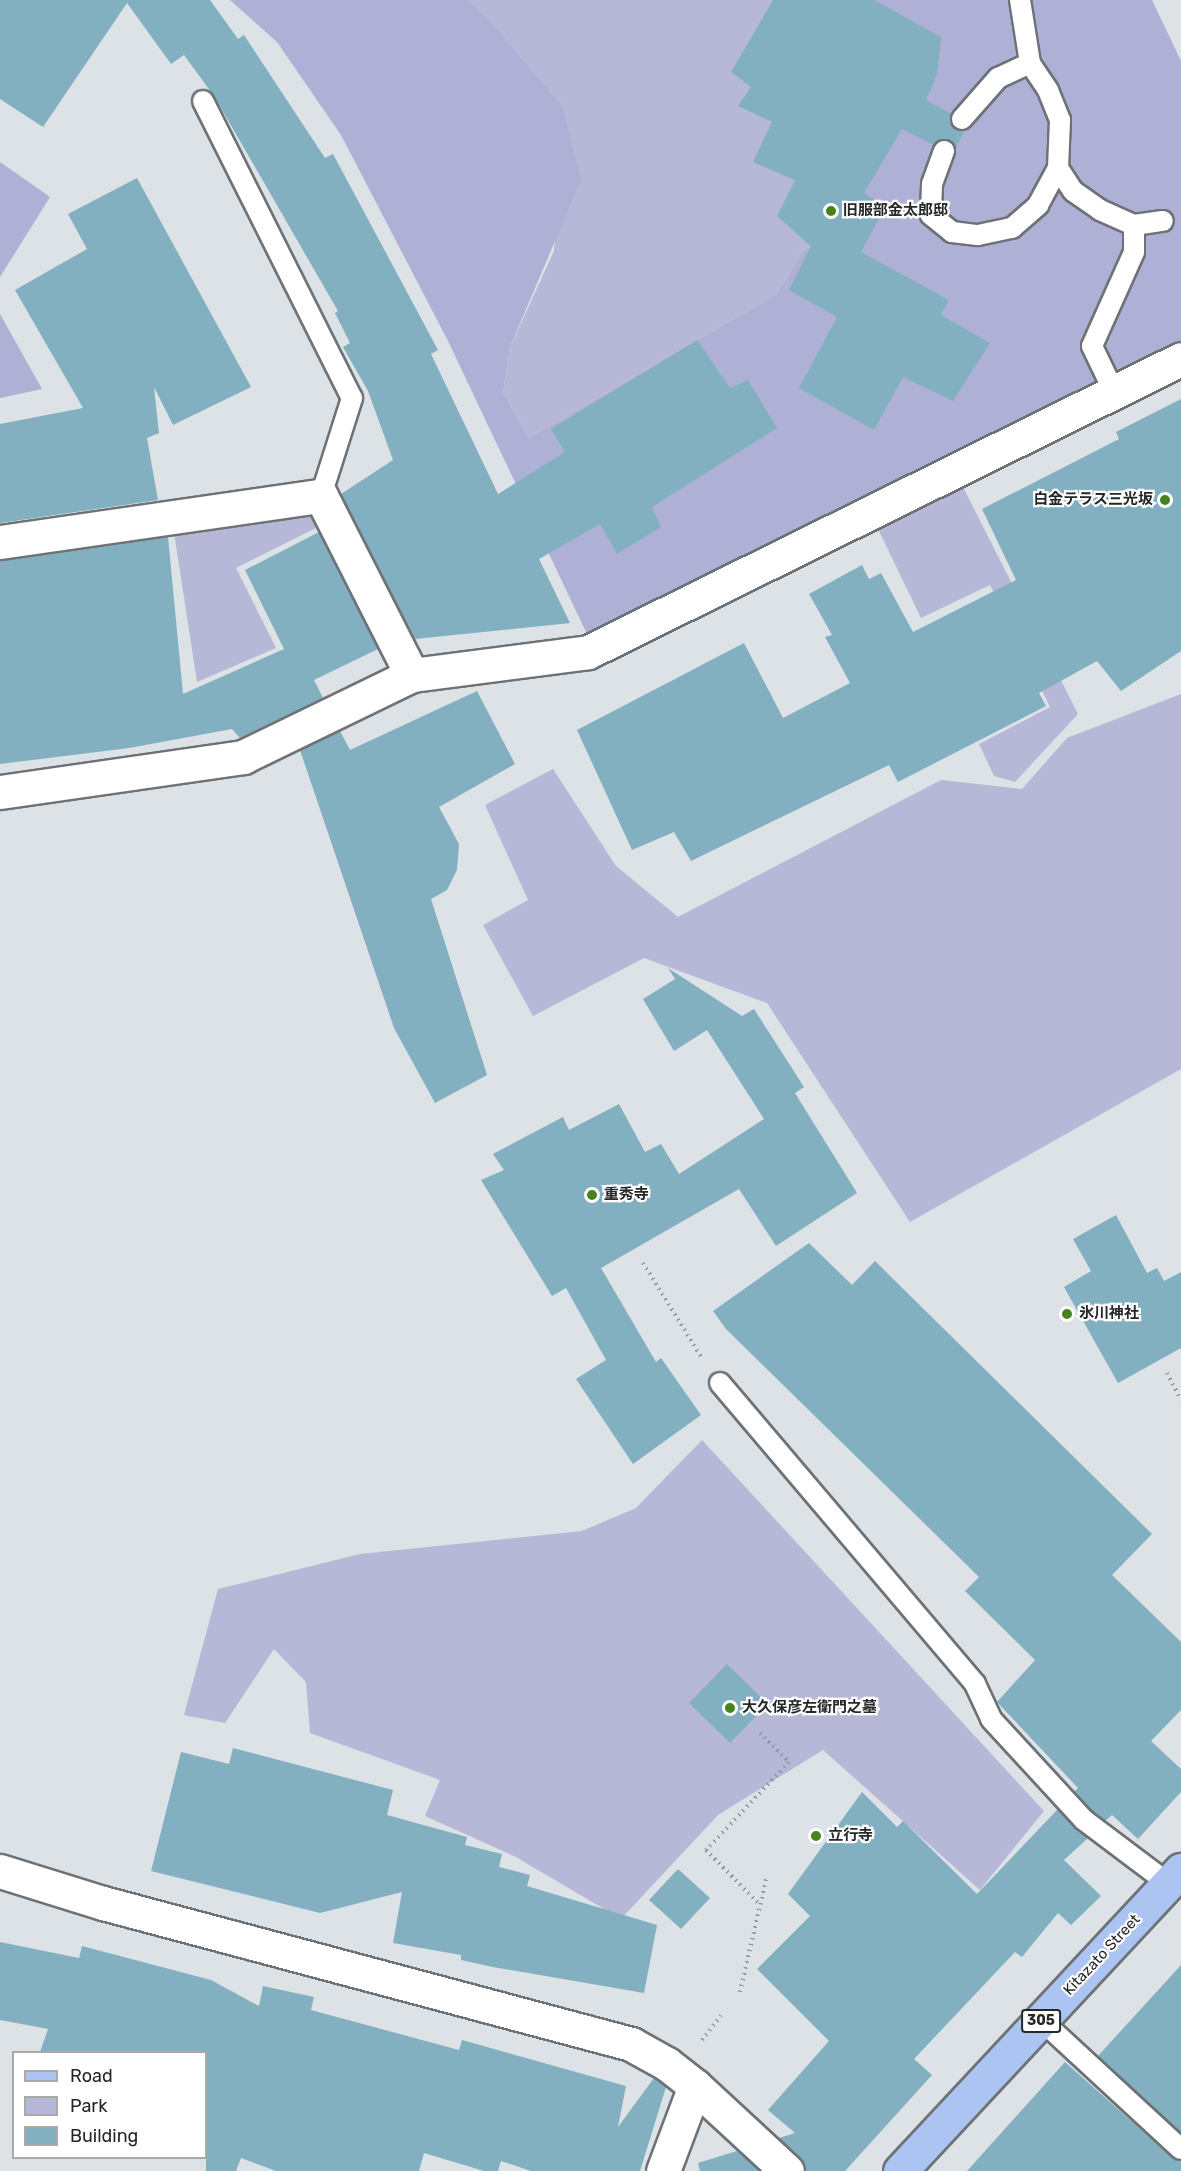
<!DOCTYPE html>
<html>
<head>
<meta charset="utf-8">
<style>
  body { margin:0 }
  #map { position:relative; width:1181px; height:2171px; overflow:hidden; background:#dce2e6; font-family:Rubik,"Noto Sans JP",sans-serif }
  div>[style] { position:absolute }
  .green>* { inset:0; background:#b7b8d7 }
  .forest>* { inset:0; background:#afb0d6 }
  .building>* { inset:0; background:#82b0c0 }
  .path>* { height:4px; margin-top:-2px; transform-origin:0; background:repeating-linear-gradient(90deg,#929699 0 1.5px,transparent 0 6px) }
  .roads { filter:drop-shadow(2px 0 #6d7276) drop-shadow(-2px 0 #6d7276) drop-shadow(0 2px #6d7276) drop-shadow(0 -2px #6d7276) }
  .lane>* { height:20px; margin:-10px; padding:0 10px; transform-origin:10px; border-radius:10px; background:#fff }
  .street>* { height:33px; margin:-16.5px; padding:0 16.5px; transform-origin:16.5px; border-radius:16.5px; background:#fff }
  .primary>* { height:33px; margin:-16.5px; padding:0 16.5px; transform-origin:16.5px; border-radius:16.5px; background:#acc4f2 }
  .dots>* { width:16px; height:16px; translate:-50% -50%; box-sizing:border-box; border:3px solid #fff; border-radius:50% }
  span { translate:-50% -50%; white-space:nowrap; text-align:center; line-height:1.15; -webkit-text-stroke:4.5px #fff; paint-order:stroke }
  .shield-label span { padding:2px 4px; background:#fff; border:2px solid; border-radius:4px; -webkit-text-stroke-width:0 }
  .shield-label { font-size:14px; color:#252728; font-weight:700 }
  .poi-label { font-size:15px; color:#252728; font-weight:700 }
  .left { translate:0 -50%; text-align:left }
  .right { translate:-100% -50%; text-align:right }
  .street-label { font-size:15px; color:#252728 }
  .legend { position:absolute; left:12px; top:2051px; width:195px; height:108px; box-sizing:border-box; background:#fff; border:2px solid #a8a9a9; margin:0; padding:8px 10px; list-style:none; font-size:18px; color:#252728 }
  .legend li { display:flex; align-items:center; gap:12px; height:30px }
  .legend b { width:30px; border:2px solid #a8a9a9 }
</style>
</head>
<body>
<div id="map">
  <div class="green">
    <i style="clip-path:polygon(467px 0,773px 0,731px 72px,751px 87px,738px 106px,772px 122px,795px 180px,811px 246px,803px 250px,777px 294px,529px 438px,503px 393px,510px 347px,554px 251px,562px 105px,488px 18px)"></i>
    <i style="clip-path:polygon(963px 487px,1078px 714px,1015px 782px,994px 776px,979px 744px,1050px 707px,990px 585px,921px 618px,878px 529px)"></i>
    <i style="clip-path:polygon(311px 509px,316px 528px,236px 568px,276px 648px,197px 682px,173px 526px)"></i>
    <i style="clip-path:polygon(1181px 694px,1181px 1069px,910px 1222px,767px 1003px,644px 958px,533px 1016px,483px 925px,528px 900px,485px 805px,553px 769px,616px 866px,678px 917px,941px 780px,1022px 789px,1067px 738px)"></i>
    <i style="clip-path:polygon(702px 1440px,1044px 1811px,980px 1890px,823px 1750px,718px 1815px,621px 1919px,516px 1857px,425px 1816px,440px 1780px,310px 1733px,306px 1682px,274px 1649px,225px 1723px,184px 1715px,218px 1589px,360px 1554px,582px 1531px,636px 1508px)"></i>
  </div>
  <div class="forest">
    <i style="clip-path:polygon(230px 0,467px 0,488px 18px,562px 105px,581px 180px,510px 347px,503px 393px,529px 438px,777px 294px,803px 250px,810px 247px,777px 216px,795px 181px,753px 162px,772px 122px,738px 106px,751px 87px,731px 72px,773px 0,1152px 0,1181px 61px,1181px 345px,905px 483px,587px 634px,448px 341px,341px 135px,277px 42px)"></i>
    <i style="clip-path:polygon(0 162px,50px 197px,0 277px)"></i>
    <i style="clip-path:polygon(0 314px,42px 389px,0 398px)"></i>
  </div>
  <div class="building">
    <i style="clip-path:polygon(0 0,210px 0,238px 39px,244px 35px,325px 158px,333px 154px,438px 350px,431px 354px,498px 494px,565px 452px,551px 429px,697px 340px,730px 388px,748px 380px,777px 428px,652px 507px,661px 527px,617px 554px,600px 524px,539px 559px,570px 623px,415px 639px,341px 494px,393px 460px,368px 391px,343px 347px,350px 343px,335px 313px,338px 311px,214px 96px,184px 55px,171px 64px,127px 3px,43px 127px,0 99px)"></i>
    <i style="clip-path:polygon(773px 0,874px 0,941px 37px,937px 75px,926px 100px,952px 114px,954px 128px,964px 131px,956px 148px,948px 140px,934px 145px,902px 129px,864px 193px,885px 207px,861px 252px,949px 300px,941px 315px,990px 343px,953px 401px,903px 377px,874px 430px,799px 388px,837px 317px,789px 290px,811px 246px,777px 216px,795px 180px,753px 162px,772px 122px,738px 106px,751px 87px,731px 72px)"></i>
    <i style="clip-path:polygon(137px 178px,251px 387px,173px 425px,154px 387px,159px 433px,147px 438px,158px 500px,0 523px,0 424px,83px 408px,15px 290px,87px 249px,68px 214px)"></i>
    <i style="clip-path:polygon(1181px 399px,1181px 651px,1121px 691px,1097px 661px,1039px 693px,1046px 706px,898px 782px,889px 765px,691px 861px,674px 832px,632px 850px,577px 730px,744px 643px,783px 718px,850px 683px,825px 637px,832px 635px,809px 594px,862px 565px,869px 579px,881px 573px,913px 632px,1016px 580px,982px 509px,1119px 439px,1116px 432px)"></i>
    <i style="clip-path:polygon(319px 532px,378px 649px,314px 680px,323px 698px,240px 738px,232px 729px,129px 748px,0 764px,0 560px,168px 537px,183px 694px,284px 649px,245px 570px)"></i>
    <i style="clip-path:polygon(477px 691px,515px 764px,439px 807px,459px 844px,457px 870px,447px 890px,431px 899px,487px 1075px,435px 1103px,394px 1028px,300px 750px,340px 731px,350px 750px)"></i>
    <i style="clip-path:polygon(668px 968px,742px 1016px,754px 1009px,804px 1087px,795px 1093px,857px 1193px,776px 1246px,739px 1189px,601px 1268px,656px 1362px,661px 1358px,701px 1415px,633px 1464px,576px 1379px,606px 1360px,566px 1288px,552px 1296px,481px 1180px,504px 1170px,493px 1154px,563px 1117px,569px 1130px,619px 1104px,645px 1152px,661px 1144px,679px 1174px,764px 1119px,707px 1030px,674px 1051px,643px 999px,675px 979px)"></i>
    <i style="clip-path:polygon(1116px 1215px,1147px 1273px,1157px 1268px,1164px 1281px,1181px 1272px,1181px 1348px,1118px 1383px,1064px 1287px,1091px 1271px,1073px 1239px)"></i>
    <i style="clip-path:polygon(809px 1243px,852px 1285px,875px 1261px,1152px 1534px,1112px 1575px,1181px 1642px,1181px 1710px,1151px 1741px,1181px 1769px,1181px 1792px,1138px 1839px,1112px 1815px,1105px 1821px,1092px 1811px,1074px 1792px,1078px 1788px,997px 1702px,1035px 1660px,965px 1591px,979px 1577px,726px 1329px,713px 1311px)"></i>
    <i style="clip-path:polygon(727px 1664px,768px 1704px,730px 1743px,689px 1703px)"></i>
    <i style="clip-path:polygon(233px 1748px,393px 1790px,387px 1815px,467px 1837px,465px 1845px,502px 1854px,499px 1867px,530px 1875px,527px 1886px,657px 1925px,644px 1993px,493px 1967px,461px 1960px,461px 1955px,393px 1943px,402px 1892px,320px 1913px,151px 1871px,181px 1752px,229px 1764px)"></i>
    <i style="clip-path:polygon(862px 1792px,897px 1827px,903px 1821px,977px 1894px,1058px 1809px,1088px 1838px,1064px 1860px,1101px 1896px,1071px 1925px,1058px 1913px,1022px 1957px,1015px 1952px,914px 2059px,932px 2075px,845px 2171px,805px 2171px,800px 2158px,779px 2138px,795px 2133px,768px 2110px,829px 2041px,757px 1969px,810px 1916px,788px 1894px)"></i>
    <i style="clip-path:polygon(678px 1869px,710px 1898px,681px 1929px,649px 1900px)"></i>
    <i style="clip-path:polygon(0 1942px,79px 1958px,82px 1946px,211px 1980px,259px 2006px,263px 1986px,314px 1997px,311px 2010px,459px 2050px,462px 2040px,626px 2086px,618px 2127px,654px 2078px,666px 2087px,640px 2171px,531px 2171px,501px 2161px,498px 2171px,484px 2171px,424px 2153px,419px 2171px,276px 2171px,241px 2158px,236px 2171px,206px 2171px,206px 2052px,40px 2052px,48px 2029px,0 2020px)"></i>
    <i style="clip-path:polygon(1181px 1965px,1181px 2133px,1098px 2056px)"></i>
    <i style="clip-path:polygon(1065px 2062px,1173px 2158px,1181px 2161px,1181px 2171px,967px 2171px)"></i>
    <i style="clip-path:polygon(737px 2151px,759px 2171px,700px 2171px,698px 2163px)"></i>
  </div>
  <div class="path">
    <i style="left:643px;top:1263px;width:112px;rotate:58.2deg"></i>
    <i style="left:1167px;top:1373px;width:30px;rotate:63deg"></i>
    <i style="left:760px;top:1733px;width:41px;rotate:45deg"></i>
    <i style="left:789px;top:1762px;width:121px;rotate:133.3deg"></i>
    <i style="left:706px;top:1850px;width:77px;rotate:45.5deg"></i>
    <i style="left:740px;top:1992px;width:116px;rotate:-77deg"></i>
    <i style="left:702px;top:2040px;width:31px;rotate:-52deg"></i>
  </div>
  <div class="roads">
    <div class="lane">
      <i style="left:203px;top:101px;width:332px;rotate:63.4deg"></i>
      <i style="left:352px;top:398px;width:103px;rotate:107.6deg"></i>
      <i style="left:962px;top:119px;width:55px;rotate:-48.7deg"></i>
      <i style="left:998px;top:78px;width:35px;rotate:-25deg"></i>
      <i style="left:944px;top:151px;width:35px;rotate:110deg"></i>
      <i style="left:932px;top:184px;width:31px;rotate:92deg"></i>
      <i style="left:931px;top:215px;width:27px;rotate:39deg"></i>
      <i style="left:952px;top:232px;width:26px;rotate:7deg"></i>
      <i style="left:978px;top:235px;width:35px;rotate:-12deg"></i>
      <i style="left:1012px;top:228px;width:35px;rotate:-41deg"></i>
      <i style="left:1038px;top:205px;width:42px;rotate:-61.6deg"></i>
      <i style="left:1058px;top:168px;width:48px;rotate:-87.6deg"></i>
      <i style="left:1060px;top:120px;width:32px;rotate:-112deg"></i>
      <i style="left:1048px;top:90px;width:32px;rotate:-124deg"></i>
      <i style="left:1030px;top:63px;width:64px;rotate:-99deg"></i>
      <i style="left:1058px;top:168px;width:27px;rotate:57deg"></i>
      <i style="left:1073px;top:191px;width:33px;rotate:35deg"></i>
      <i style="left:1100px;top:210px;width:37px;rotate:24deg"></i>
      <i style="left:1134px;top:225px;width:29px;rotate:-8deg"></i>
      <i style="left:1114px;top:392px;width:51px;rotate:-115.6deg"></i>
      <i style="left:1092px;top:346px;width:103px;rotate:-65.9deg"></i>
      <i style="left:1134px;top:252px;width:27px;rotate:-90deg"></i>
      <i style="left:720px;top:1383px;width:394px;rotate:49.7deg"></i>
      <i style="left:975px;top:1684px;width:38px;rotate:65deg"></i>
      <i style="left:991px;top:1719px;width:137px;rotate:47.4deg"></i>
      <i style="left:1084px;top:1820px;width:106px;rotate:37deg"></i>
      <i style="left:1041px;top:2020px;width:190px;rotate:42.7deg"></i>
    </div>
    <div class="street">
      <i style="left:0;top:542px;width:324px;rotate:-8.2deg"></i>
      <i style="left:321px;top:496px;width:201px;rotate:63.1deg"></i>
      <i style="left:0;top:792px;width:246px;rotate:-8.2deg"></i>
      <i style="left:243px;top:757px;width:188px;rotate:-25.9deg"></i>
      <i style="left:412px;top:675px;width:177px;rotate:-7.4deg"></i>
      <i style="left:588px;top:652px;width:661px;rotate:-26.29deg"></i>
      <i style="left:0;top:1871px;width:108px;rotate:17.3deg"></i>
      <i style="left:103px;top:1903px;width:547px;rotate:14.95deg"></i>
      <i style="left:631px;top:2044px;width:41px;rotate:29.1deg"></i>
      <i style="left:667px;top:2064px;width:36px;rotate:38deg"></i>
      <i style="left:695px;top:2086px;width:125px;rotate:42.7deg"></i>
      <i style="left:663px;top:2171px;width:91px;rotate:-69.4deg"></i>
    </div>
    <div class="primary">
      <i style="left:900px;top:2171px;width:412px;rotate:-47deg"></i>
    </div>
  </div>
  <div class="dots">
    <i style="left:831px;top:211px;background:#47821e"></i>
    <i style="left:1165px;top:500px;background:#47821e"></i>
    <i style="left:592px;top:1195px;background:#47821e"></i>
    <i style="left:1067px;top:1314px;background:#47821e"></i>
    <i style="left:730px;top:1708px;background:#47821e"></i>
    <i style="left:816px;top:1836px;background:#47821e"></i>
  </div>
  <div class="shield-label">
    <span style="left:1041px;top:2021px">305</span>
  </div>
  <div class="poi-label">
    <span class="left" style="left:843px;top:211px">旧服部金太郎邸</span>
    <span class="right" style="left:1153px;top:500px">白金テラス三光坂</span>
    <span class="left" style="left:604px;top:1195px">重秀寺</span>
    <span class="left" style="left:1079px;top:1314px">氷川神社</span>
    <span class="left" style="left:742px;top:1708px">大久保彦左衛門之墓</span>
    <span class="left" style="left:828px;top:1836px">立行寺</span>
  </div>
  <div class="street-label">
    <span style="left:1102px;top:1955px;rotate:-47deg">Kitazato Street</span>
  </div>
  <ul class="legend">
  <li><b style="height:8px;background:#acc4f2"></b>Road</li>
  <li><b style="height:16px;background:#b7b8d7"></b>Park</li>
  <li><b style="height:16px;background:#82b0c0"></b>Building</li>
  </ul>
</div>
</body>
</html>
